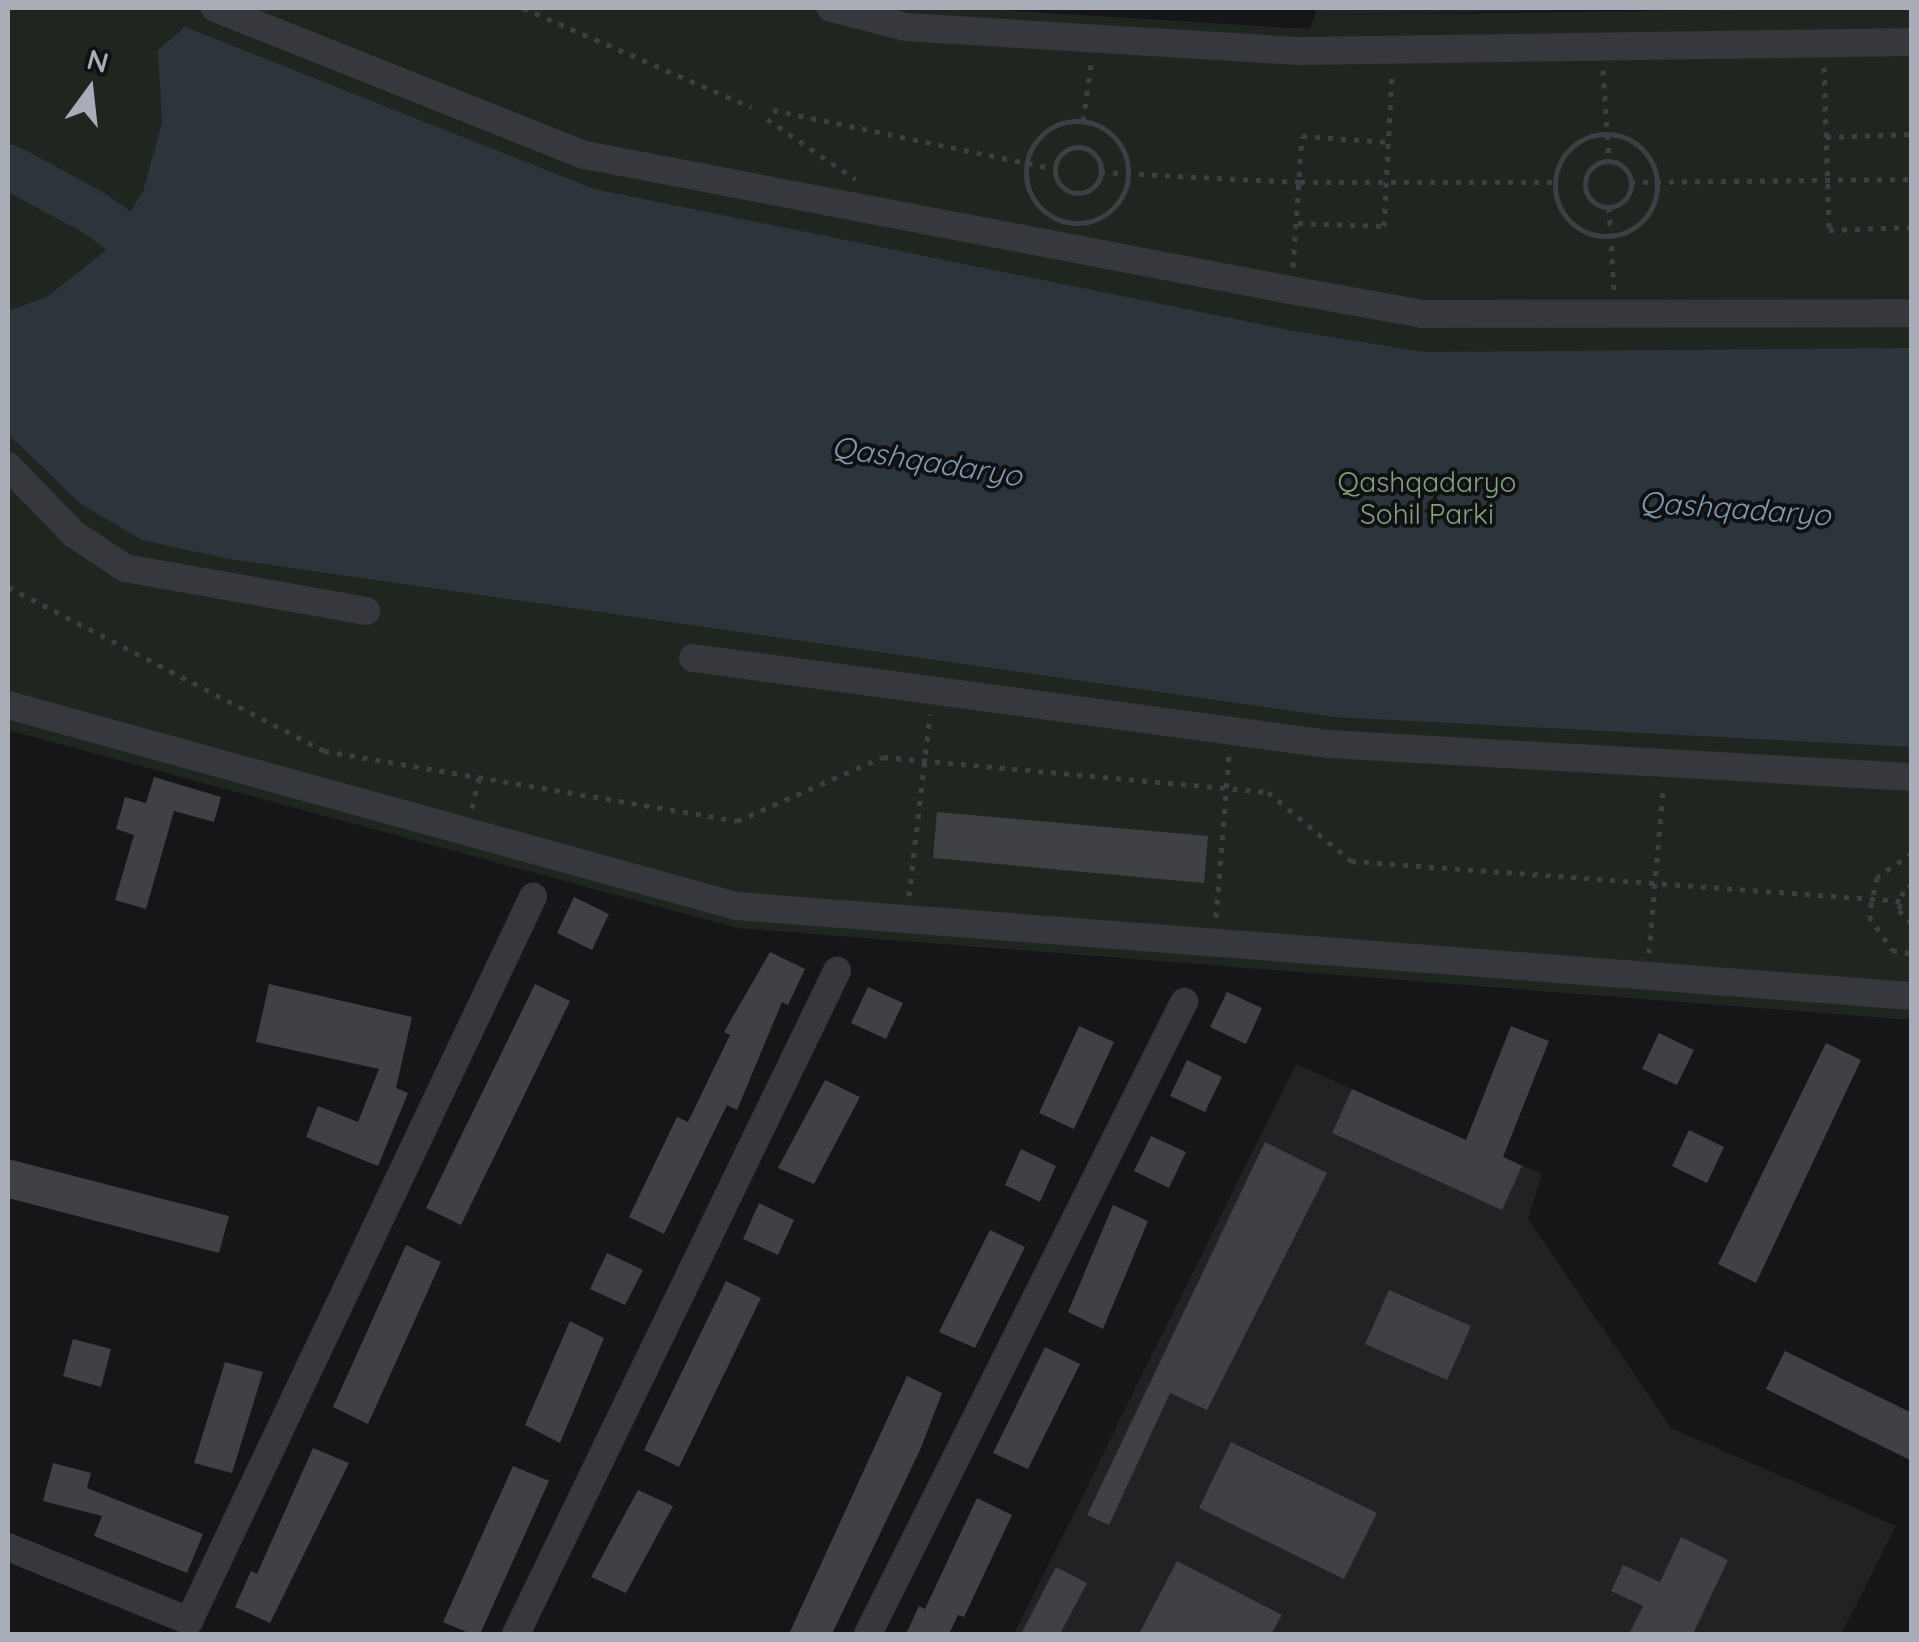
<!DOCTYPE html>
<html>
<head>
<meta charset="utf-8">
<style>
  body { margin:0 }
  #map { position:relative; width:1919px; height:1642px; overflow:hidden; background:#161618; font-family:Quicksand,sans-serif }
  div>[style] { position:absolute }
  .built>* { inset:0; background:#222225 }
  .green>* { inset:0; background:#1e261f }
  .water>* { inset:0; background:#2c353c }
  .river>* { height:45px; margin:-22.5px; padding:0 22.5px; transform-origin:22.5px; border-radius:22.5px; background:#2c353c }
  .building>* { inset:0; background:#404145 }
  .path>* { height:5px; margin-top:-2.5px; transform-origin:0; background:repeating-linear-gradient(90deg,#3d3f44 0 5px,transparent 0 13px) }
  .path>.ring { margin:-2.5px; padding:0; box-sizing:content-box; background:none; border:5px solid #3d3f44; border-radius:50% }
  .street>* { height:28px; margin:-14px; padding:0 14px; transform-origin:14px; border-radius:14px; background:#37383d }
  span { translate:-50% -50%; white-space:nowrap; text-align:center; line-height:1.15; -webkit-text-stroke:8px #111113; paint-order:stroke }
  .park-label { font-size:28px; color:#7fa381 }
  .water-label { font-size:30px; color:#7f9bb3; font-style:italic }
  .frame { position:absolute; inset:0; border:10px solid #a8adb8; pointer-events:none }
  .north { position:absolute; left:40px; top:40px; width:100px; height:100px; -webkit-text-stroke:8px #111113; paint-order:stroke; rotate:15deg; font-size:28px; font-weight:700; line-height:40px; text-align:center; color:#a8adb8 }
  .north::after { content:''; display:block; margin:auto; width:35px; height:45px; background:#a8adb8; clip-path:polygon(50% 0,100% 100%,50% 72%,0 100%) }
</style>
</head>
<body>
<div id="map">
  <div class="built">
    <i style="clip-path:polygon(1316px 8px,1686px 8px,1315px 15px)"></i>
    <i style="clip-path:polygon(1296px 1064px,1542px 1174px,1528px 1219px,1671px 1428px,1896px 1526px,1841px 1634px,1014px 1634px)"></i>
  </div>
  <div class="green">
    <i style="clip-path:polygon(8px 8px,968px 8px,1310px 29px,1315px 15px,1911px 8px,1911px 1020px,737px 928px,8px 730px)"></i>
  </div>
  <div class="water">
    <i style="clip-path:polygon(185px 27px,594px 189px,1294px 331px,1424px 352px,1911px 348px,1911px 747px,1335px 717px,229px 559px,142px 540px,81px 504px,8px 434px,8px 311px,47px 297px,104px 252px,143px 192px,162px 122px,158px 50px)"></i>
  </div>
  <div class="river">
    <i style="left:8px;top:166px;width:100px;rotate:28.6deg"></i>
    <i style="left:96px;top:214px;width:86px;rotate:36.5deg"></i>
  </div>
  <div class="building">
    <i style="clip-path:polygon(154px 777px,221px 797px,214px 822px,174px 811px,146px 909px,115px 900px,134px 835px,116px 829px,125px 797px,146px 803px)"></i>
    <i style="clip-path:polygon(937px 812px,1208px 836px,1204px 883px,933px 858px)"></i>
    <i style="clip-path:polygon(574px 897px,609px 914px,592px 950px,557px 933px)"></i>
    <i style="clip-path:polygon(770px 952px,805px 969px,788px 1005px,782px 1002px,737px 1110px,727px 1105px,664px 1234px,629px 1217px,677px 1117px,688px 1122px,730px 1035px,724px 1032px)"></i>
    <i style="clip-path:polygon(269px 984px,412px 1017px,396px 1088px,408px 1093px,378px 1166px,306px 1137px,318px 1106px,358px 1122px,379px 1069px,256px 1042px)"></i>
    <i style="clip-path:polygon(535px 984px,570px 1001px,461px 1225px,426px 1208px)"></i>
    <i style="clip-path:polygon(868px 987px,903px 1003px,886px 1039px,851px 1023px)"></i>
    <i style="clip-path:polygon(1227px 992px,1262px 1008px,1246px 1044px,1210px 1027px)"></i>
    <i style="clip-path:polygon(1079px 1026px,1114px 1042px,1074px 1129px,1039px 1113px)"></i>
    <i style="clip-path:polygon(1511px 1026px,1549px 1041px,1503px 1157px,1522px 1166px,1502px 1210px,1332px 1133px,1352px 1089px,1466px 1140px)"></i>
    <i style="clip-path:polygon(1659px 1033px,1694px 1050px,1677px 1085px,1642px 1069px)"></i>
    <i style="clip-path:polygon(1826px 1043px,1861px 1060px,1756px 1283px,1718px 1264px)"></i>
    <i style="clip-path:polygon(1187px 1060px,1222px 1077px,1205px 1112px,1170px 1096px)"></i>
    <i style="clip-path:polygon(825px 1080px,860px 1097px,814px 1184px,778px 1168px)"></i>
    <i style="clip-path:polygon(1689px 1130px,1724px 1147px,1707px 1183px,1672px 1166px)"></i>
    <i style="clip-path:polygon(1151px 1136px,1186px 1152px,1169px 1188px,1134px 1171px)"></i>
    <i style="clip-path:polygon(1265px 1142px,1327px 1173px,1207px 1410px,1170px 1393px,1109px 1525px,1087px 1515px)"></i>
    <i style="clip-path:polygon(1021px 1149px,1056px 1166px,1040px 1202px,1005px 1185px)"></i>
    <i style="clip-path:polygon(8px 1159px,229px 1216px,219px 1253px,8px 1198px)"></i>
    <i style="clip-path:polygon(759px 1203px,794px 1220px,778px 1255px,743px 1239px)"></i>
    <i style="clip-path:polygon(1113px 1205px,1148px 1221px,1103px 1329px,1068px 1312px)"></i>
    <i style="clip-path:polygon(990px 1230px,1025px 1247px,975px 1348px,939px 1332px)"></i>
    <i style="clip-path:polygon(406px 1245px,441px 1262px,368px 1424px,333px 1407px)"></i>
    <i style="clip-path:polygon(607px 1253px,643px 1270px,625px 1305px,590px 1289px)"></i>
    <i style="clip-path:polygon(726px 1281px,761px 1298px,679px 1467px,644px 1450px)"></i>
    <i style="clip-path:polygon(1389px 1290px,1471px 1326px,1447px 1380px,1365px 1344px)"></i>
    <i style="clip-path:polygon(570px 1321px,604px 1338px,560px 1443px,525px 1425px)"></i>
    <i style="clip-path:polygon(73px 1339px,111px 1349px,101px 1387px,63px 1376px)"></i>
    <i style="clip-path:polygon(1045px 1347px,1080px 1364px,1028px 1469px,993px 1453px)"></i>
    <i style="clip-path:polygon(1785px 1351px,1912px 1413px,1912px 1461px,1766px 1389px)"></i>
    <i style="clip-path:polygon(225px 1362px,263px 1372px,232px 1473px,194px 1463px)"></i>
    <i style="clip-path:polygon(907px 1376px,942px 1393px,920px 1450px,832px 1634px,789px 1634px)"></i>
    <i style="clip-path:polygon(1231px 1442px,1377px 1513px,1344px 1579px,1199px 1508px)"></i>
    <i style="clip-path:polygon(313px 1448px,349px 1463px,270px 1623px,235px 1607px,251px 1571px,257px 1574px)"></i>
    <i style="clip-path:polygon(53px 1463px,91px 1473px,87px 1488px,203px 1534px,187px 1573px,94px 1536px,102px 1516px,43px 1501px)"></i>
    <i style="clip-path:polygon(513px 1466px,549px 1481px,480px 1634px,471px 1634px,443px 1622px)"></i>
    <i style="clip-path:polygon(638px 1490px,673px 1506px,626px 1593px,591px 1577px)"></i>
    <i style="clip-path:polygon(977px 1498px,1012px 1515px,964px 1617px,958px 1615px,949px 1634px,906px 1634px,919px 1606px,925px 1609px)"></i>
    <i style="clip-path:polygon(1681px 1537px,1728px 1560px,1693px 1634px,1629px 1634px,1643px 1606px,1611px 1591px,1623px 1565px,1660px 1582px)"></i>
    <i style="clip-path:polygon(1177px 1561px,1282px 1615px,1271px 1634px,1139px 1634px)"></i>
    <i style="clip-path:polygon(1056px 1567px,1087px 1583px,1060px 1634px,1021px 1634px)"></i>
  </div>
  <div class="path">
    <i style="left:523px;top:8px;width:249px;rotate:23.5deg"></i>
    <i style="left:1824px;top:67px;width:163px;rotate:88.2deg"></i>
    <i style="left:1829px;top:230px;width:83px;rotate:-2.1deg"></i>
    <i style="left:1603px;top:70px;width:92px;rotate:86.3deg"></i>
    <i style="left:773px;top:110px;width:289px;rotate:11.8deg"></i>
    <i style="left:767px;top:119px;width:107px;rotate:34.3deg"></i>
    <i style="left:1083px;top:121px;width:57px;rotate:-81.9deg"></i>
    <i class="ring" style="left:1026px;top:121px;width:97px;height:97px"></i>
    <i class="ring" style="left:1555px;top:134px;width:97px;height:97px"></i>
    <i style="left:1826px;top:137px;width:86px;rotate:-2deg"></i>
    <i class="ring" style="left:1055px;top:147px;width:41px;height:41px"></i>
    <i class="ring" style="left:1585px;top:161px;width:41px;height:41px"></i>
    <i style="left:1100px;top:172px;width:200px;rotate:2.9deg"></i>
    <i style="left:1300px;top:182px;width:256px"></i>
    <i style="left:1630px;top:182px;width:282px;rotate:-0.6deg"></i>
    <i style="left:1609px;top:207px;width:84px;rotate:86.6deg"></i>
    <i style="left:1298px;top:223px;width:86px;rotate:2deg"></i>
    <i style="left:1384px;top:226px;width:153px;rotate:-87deg"></i>
    <i style="left:1293px;top:267px;width:131px;rotate:-86.1deg"></i>
    <i style="left:1302px;top:136px;width:87px;rotate:3.9deg"></i>
    <i style="left:8px;top:587px;width:356px;rotate:27.4deg"></i>
    <i style="left:324px;top:751px;width:419px;rotate:9.6deg"></i>
    <i style="left:737px;top:821px;width:159px;rotate:-23.7deg"></i>
    <i style="left:883px;top:757px;width:387px;rotate:5.2deg"></i>
    <i style="left:1268px;top:792px;width:108px;rotate:39.7deg"></i>
    <i style="left:1351px;top:861px;width:551px;rotate:4.16deg"></i>
    <i style="left:472px;top:808px;width:32px;rotate:-77deg"></i>
    <i style="left:1912px;top:853px;width:42px;rotate:145.6deg"></i>
    <i style="left:1877px;top:877px;width:40px;rotate:102deg"></i>
    <i style="left:1869px;top:916px;width:41px;rotate:55.9deg"></i>
    <i style="left:1892px;top:950px;width:20px;rotate:11deg"></i>
    <i style="left:1912px;top:884px;width:11px;rotate:142deg"></i>
    <i style="left:1903px;top:891px;width:19px;rotate:102deg"></i>
    <i style="left:1899px;top:910px;width:19px;rotate:47deg"></i>
    <i style="left:909px;top:896px;width:183px;rotate:-83.4deg"></i>
    <i style="left:1216px;top:917px;width:164px;rotate:-85.4deg"></i>
    <i style="left:1649px;top:953px;width:164px;rotate:-85.1deg"></i>
  </div>
  <div class="street">
    <i style="left:215px;top:8px;width:398px;rotate:21.7deg"></i>
    <i style="left:585px;top:155px;width:718px;rotate:10.84deg"></i>
    <i style="left:1290px;top:290px;width:135px;rotate:10.2deg"></i>
    <i style="left:1423px;top:314px;width:489px;rotate:-0.1deg"></i>
    <i style="left:831px;top:8px;width:77px;rotate:14.2deg"></i>
    <i style="left:906px;top:27px;width:396px;rotate:3.5deg"></i>
    <i style="left:1301px;top:51px;width:611px;rotate:-0.84deg"></i>
    <i style="left:8px;top:466px;width:95px;rotate:45.9deg"></i>
    <i style="left:74px;top:534px;width:61px;rotate:33.7deg"></i>
    <i style="left:125px;top:568px;width:245px;rotate:10.1deg"></i>
    <i style="left:693px;top:658px;width:642px;rotate:7.7deg"></i>
    <i style="left:1329px;top:744px;width:584px;rotate:3.24deg"></i>
    <i style="left:8px;top:705px;width:755px;rotate:15.43deg"></i>
    <i style="left:736px;top:906px;width:1179px;rotate:4.38deg"></i>
    <i style="left:8px;top:1547px;width:196px;rotate:22.2deg"></i>
    <i style="left:189px;top:1621px;width:802px;rotate:-64.59deg"></i>
    <i style="left:516px;top:1634px;width:737px;rotate:-64.17deg"></i>
    <i style="left:868px;top:1634px;width:707px;rotate:-63.43deg"></i>
  </div>
  <div class="park-label">
    <span style="left:1427px;top:498px">Qashqadaryo<br>Sohil Parki</span>
  </div>
  <div class="water-label">
    <span style="left:927px;top:461px;rotate:9deg">Qashqadaryo</span>
    <span style="left:1735px;top:508px;rotate:4deg">Qashqadaryo</span>
  </div>
  <div class="frame"></div>
  <div class="north">N</div>
</div>
</body>
</html>
